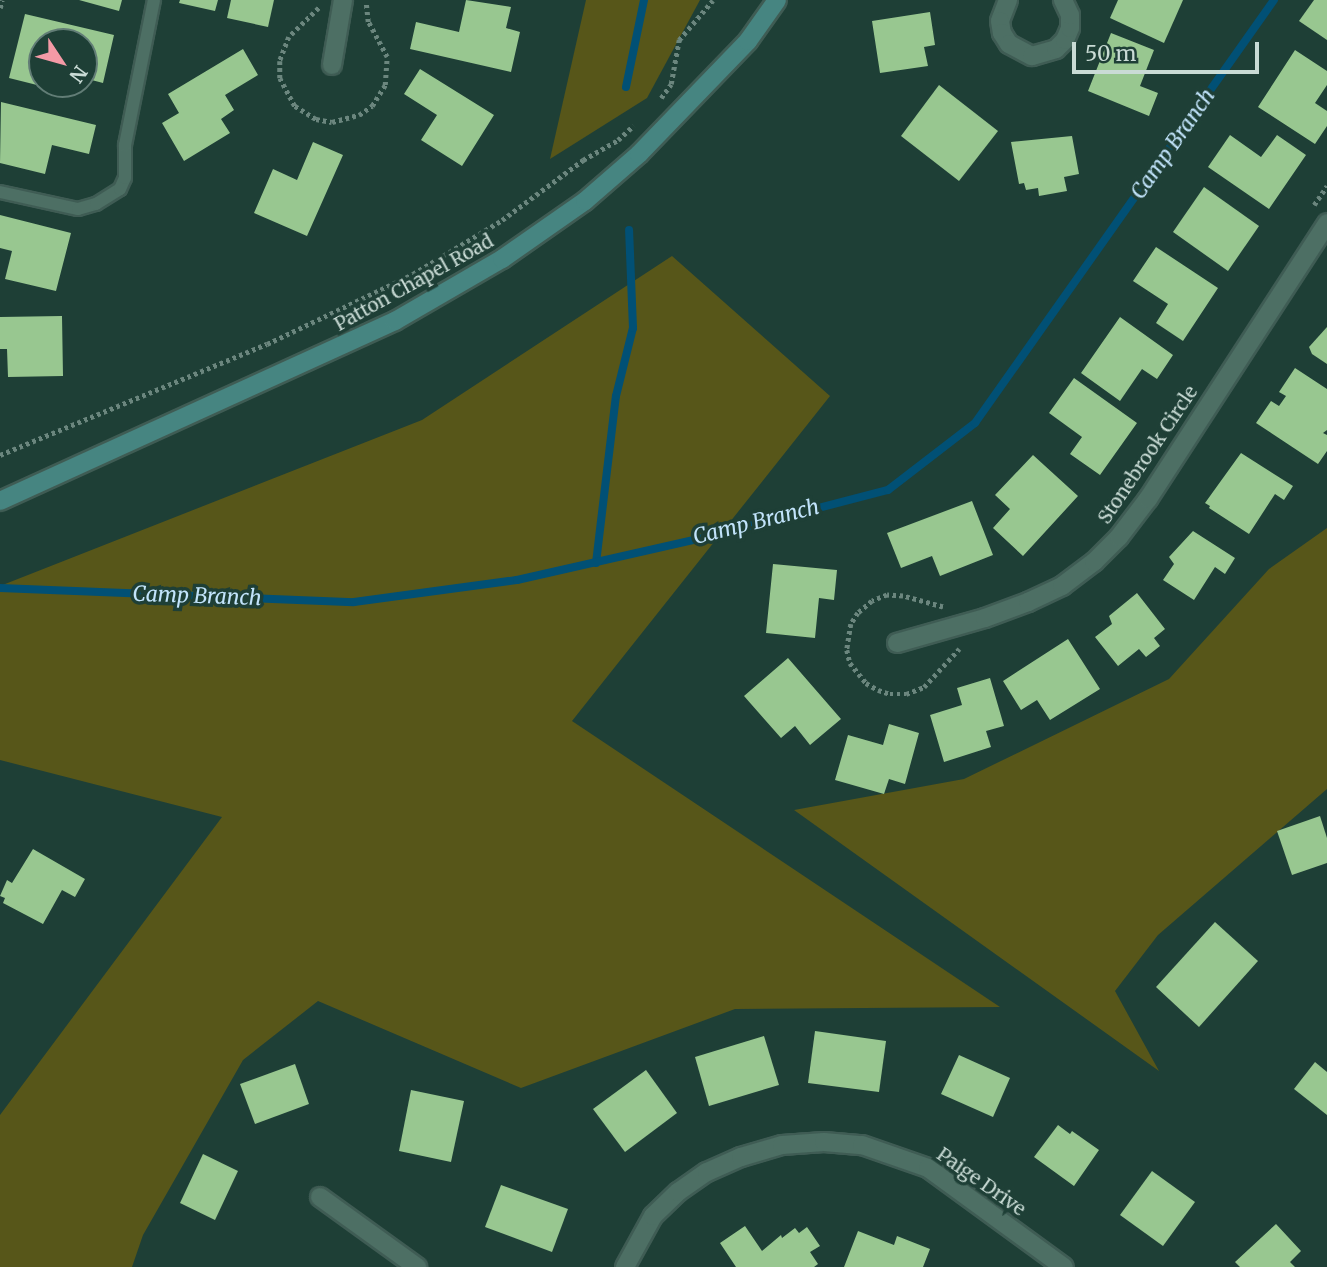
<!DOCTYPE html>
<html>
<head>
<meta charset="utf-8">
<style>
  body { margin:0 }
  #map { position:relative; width:1327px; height:1267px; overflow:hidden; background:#1e3f36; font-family:Merriweather,serif }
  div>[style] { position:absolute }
  .green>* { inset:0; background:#575619 }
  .stream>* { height:8px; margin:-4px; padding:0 4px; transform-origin:4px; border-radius:4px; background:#015075 }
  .building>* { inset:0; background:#98c790 }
  .path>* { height:4.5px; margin-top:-2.25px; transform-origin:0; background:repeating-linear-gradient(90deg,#6b867e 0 3.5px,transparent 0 7px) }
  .roads { filter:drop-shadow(2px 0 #3f5c54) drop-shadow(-2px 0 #3f5c54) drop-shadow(0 2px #3f5c54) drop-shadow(0 -2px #3f5c54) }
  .lane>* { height:12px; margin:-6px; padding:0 6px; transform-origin:6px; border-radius:6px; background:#4d6f64 }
  .street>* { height:18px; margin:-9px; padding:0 9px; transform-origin:9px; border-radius:9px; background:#4d6f64 }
  .secondary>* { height:18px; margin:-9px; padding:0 9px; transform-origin:9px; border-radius:9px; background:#468581 }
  span { translate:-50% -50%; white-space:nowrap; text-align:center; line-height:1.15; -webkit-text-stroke:7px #1e3f36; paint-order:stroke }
  .street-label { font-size:19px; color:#c9dbd5 }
  .water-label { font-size:21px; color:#c2e4fb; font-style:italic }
  .north { position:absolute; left:28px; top:28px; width:70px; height:70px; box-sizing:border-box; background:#1e3f36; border:2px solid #627d76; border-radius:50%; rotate:126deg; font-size:19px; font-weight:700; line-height:28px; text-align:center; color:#c9dbd5 }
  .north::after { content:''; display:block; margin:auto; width:24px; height:32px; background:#f49aa6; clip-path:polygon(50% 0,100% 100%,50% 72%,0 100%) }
  .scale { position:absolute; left:1072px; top:42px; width:187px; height:32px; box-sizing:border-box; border:4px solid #c9dbd5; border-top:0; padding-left:9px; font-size:21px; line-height:24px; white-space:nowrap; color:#c9dbd5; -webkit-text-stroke:5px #1e3f36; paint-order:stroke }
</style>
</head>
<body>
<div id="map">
  <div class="green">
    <i style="clip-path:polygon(586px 0,700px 0,647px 98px,550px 159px)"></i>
    <i style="clip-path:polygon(672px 256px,830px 396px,572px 721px,1000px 1007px,735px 1009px,521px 1088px,318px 1001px,243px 1060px,143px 1235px,132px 1267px,0 1267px,0 1115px,222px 817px,0 760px,0 586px,422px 420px)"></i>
    <i style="clip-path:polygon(1327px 528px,1327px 789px,1158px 935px,1115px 991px,1159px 1071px,794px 810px,964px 779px,1169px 679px,1269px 569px)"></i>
  </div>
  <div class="stream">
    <i style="left:626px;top:87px;width:89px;rotate:-78.3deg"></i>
    <i style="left:596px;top:563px;width:168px;rotate:-83.2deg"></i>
    <i style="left:616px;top:396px;width:70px;rotate:-76deg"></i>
    <i style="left:633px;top:328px;width:98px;rotate:-92.3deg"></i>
    <i style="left:0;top:588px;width:354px;rotate:2.3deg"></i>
    <i style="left:354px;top:602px;width:164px;rotate:-7.7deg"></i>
    <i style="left:517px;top:580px;width:195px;rotate:-12.8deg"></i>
    <i style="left:707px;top:537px;width:187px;rotate:-14.6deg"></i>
    <i style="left:888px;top:490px;width:110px;rotate:-37.6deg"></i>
    <i style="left:975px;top:423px;width:518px;rotate:-54.75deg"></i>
  </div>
  <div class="building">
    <i style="clip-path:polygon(79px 0,122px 0,119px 11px)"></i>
    <i style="clip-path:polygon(180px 0,218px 0,215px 11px,179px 3px)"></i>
    <i style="clip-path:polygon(231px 0,274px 0,268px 27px,227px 18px)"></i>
    <i style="clip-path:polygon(466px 0,511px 7px,506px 28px,520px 32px,511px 72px,410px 49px,416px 22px,459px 32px)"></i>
    <i style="clip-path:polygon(1118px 0,1183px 0,1164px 43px,1110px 18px)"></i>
    <i style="clip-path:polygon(1314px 0,1327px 0,1327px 40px,1299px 21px)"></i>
    <i style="clip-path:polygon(930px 12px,935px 45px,924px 47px,928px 66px,880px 73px,872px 21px)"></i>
    <i style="clip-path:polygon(25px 14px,114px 35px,103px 83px,84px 78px,84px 42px,42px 42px,42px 84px,54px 84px,53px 89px,9px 78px)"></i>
    <i style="clip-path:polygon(1111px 33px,1154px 50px,1140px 86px,1158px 93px,1149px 116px,1088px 91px)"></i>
    <i style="clip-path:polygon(243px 49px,258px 75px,225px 95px,234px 110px,221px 119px,230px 133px,184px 161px,162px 123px,179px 113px,168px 94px)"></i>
    <i style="clip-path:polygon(1295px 50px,1327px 71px,1327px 85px,1315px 103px,1327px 111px,1327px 126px,1315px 144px,1258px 107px)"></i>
    <i style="clip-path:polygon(420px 69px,494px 115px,462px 166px,421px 140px,437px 115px,404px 94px)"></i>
    <i style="clip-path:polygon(939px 85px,998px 131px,959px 181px,901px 136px)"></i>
    <i style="clip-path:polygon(1px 102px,96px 125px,89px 154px,52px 145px,45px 174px,0 163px)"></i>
    <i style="clip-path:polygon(1230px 135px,1261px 157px,1277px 135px,1306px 155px,1269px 209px,1208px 167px)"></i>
    <i style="clip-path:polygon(1072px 136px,1079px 174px,1064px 177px,1067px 191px,1039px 196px,1038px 188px,1026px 190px,1024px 183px,1019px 184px,1011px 142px)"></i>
    <i style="clip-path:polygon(313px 142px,343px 155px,307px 236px,254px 213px,273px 169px,297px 180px)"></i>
    <i style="clip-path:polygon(1204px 187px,1259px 226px,1228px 271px,1173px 232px)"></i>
    <i style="clip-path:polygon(0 215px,71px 233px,56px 291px,5px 279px,12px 251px,0 248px)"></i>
    <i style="clip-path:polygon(1156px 247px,1218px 288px,1183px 341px,1156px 323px,1168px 304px,1133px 281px)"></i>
    <i style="clip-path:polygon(62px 316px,63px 376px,8px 377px,7px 349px,0 349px,0 317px)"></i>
    <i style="clip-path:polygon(1120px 317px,1173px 355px,1157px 379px,1142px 369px,1120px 401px,1081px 373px)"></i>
    <i style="clip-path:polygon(1327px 327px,1327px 364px,1312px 354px,1309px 347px)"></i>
    <i style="clip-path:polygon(1295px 368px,1327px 389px,1327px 430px,1323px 433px,1327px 435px,1327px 451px,1318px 464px,1256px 423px,1271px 401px,1279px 406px,1286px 396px,1279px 392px)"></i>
    <i style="clip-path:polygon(1074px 378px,1137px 423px,1100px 475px,1070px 454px,1082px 437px,1049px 413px)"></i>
    <i style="clip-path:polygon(1241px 453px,1293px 486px,1284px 500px,1275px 494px,1249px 534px,1209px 508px,1210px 506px,1205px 503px)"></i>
    <i style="clip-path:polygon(1033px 455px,1078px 496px,1023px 556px,993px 528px,1010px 509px,995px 495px)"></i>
    <i style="clip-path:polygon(972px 501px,993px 555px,940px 576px,932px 556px,901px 568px,887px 533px)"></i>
    <i style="clip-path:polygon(1193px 531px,1235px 558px,1225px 574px,1215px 567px,1194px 600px,1163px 580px,1174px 564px,1169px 557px)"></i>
    <i style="clip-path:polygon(773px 564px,837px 570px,834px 600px,819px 598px,815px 638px,766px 633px)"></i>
    <i style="clip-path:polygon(1137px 593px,1165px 629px,1154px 638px,1160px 646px,1146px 657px,1139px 649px,1118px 666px,1095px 637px,1112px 624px,1109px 616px)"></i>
    <i style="clip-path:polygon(1068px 639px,1100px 689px,1050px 720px,1037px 700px,1021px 710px,1003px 681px)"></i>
    <i style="clip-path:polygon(788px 658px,841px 719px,810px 745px,795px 726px,781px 738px,744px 696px)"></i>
    <i style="clip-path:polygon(990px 678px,1004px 726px,986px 731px,991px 747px,944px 762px,930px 715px,962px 705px,957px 688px)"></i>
    <i style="clip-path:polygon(889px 724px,919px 733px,905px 784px,889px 779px,884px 794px,835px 780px,848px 735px,883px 745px)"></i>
    <i style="clip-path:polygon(1320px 816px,1327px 838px,1327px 863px,1292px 875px,1277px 831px)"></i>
    <i style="clip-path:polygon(33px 849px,85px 879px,75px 897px,62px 890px,43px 924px,3px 903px,5px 898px,0 896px,7px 880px,12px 883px)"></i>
    <i style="clip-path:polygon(1215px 922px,1258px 961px,1199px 1027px,1156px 987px)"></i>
    <i style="clip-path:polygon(815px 1031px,886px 1041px,879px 1092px,808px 1083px)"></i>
    <i style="clip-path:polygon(764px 1036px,779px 1085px,709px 1106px,695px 1057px)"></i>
    <i style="clip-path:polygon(959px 1055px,1010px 1078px,993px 1117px,941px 1094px)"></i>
    <i style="clip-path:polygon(1315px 1062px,1327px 1072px,1327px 1115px,1294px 1089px)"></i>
    <i style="clip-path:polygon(295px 1064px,309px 1104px,255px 1124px,240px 1084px)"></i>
    <i style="clip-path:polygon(646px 1070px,677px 1113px,625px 1152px,593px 1109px)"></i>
    <i style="clip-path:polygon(411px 1090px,464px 1101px,451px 1162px,399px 1151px)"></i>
    <i style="clip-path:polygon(1058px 1125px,1070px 1134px,1072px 1131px,1099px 1150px,1074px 1186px,1034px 1157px)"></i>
    <i style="clip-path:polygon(203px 1154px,238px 1171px,215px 1220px,180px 1203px)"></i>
    <i style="clip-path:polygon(1152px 1171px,1195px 1202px,1163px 1246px,1120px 1215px)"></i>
    <i style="clip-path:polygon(501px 1185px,568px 1209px,552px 1252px,485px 1227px)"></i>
    <i style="clip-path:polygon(1276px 1224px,1301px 1251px,1290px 1262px,1295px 1267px,1240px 1267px,1235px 1262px)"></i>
    <i style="clip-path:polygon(745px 1226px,762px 1251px,781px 1235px,782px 1238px,795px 1228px,799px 1233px,807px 1227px,820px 1246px,810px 1252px,818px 1264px,814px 1267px,736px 1267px,720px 1243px)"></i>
    <i style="clip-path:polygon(858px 1231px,894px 1245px,897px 1236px,930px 1249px,923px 1267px,844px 1267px)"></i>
  </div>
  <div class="path">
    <i style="left:0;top:8px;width:8px;rotate:-76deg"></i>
    <i style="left:319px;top:8px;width:42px;rotate:136deg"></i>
    <i style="left:289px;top:37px;width:26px;rotate:111deg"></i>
    <i style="left:280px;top:61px;width:17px;rotate:90deg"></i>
    <i style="left:280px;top:78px;width:32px;rotate:62deg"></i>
    <i style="left:295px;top:106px;width:25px;rotate:32deg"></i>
    <i style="left:316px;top:119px;width:16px;rotate:11deg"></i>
    <i style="left:332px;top:122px;width:28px;rotate:-15deg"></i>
    <i style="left:359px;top:115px;width:16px;rotate:-35deg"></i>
    <i style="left:372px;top:106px;width:25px;rotate:-58deg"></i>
    <i style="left:385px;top:85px;width:28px;rotate:-86deg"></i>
    <i style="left:387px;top:57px;width:40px;rotate:-118deg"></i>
    <i style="left:368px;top:22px;width:18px;rotate:-96deg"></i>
    <i style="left:661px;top:98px;width:17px;rotate:-54deg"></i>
    <i style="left:671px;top:84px;width:45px;rotate:-79.7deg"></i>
    <i style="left:679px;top:40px;width:52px;rotate:-49.6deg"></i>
    <i style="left:1314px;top:205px;width:23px;rotate:-56deg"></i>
    <i style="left:0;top:455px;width:289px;rotate:-22.6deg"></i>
    <i style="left:267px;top:344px;width:162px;rotate:-25.6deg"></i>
    <i style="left:413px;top:274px;width:104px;rotate:-31.2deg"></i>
    <i style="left:502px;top:220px;width:101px;rotate:-36.5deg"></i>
    <i style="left:583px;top:160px;width:40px;rotate:-29.7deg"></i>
    <i style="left:618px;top:140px;width:21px;rotate:-43deg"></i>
    <i style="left:943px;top:607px;width:41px;rotate:-164.6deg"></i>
    <i style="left:903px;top:596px;width:16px;rotate:-176deg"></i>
    <i style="left:887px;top:595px;width:16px;rotate:158deg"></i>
    <i style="left:872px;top:601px;width:18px;rotate:139deg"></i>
    <i style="left:858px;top:613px;width:13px;rotate:122deg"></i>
    <i style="left:851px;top:624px;width:26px;rotate:99deg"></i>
    <i style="left:847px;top:650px;width:13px;rotate:77deg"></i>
    <i style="left:850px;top:663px;width:26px;rotate:51deg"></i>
    <i style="left:866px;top:683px;width:14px;rotate:30deg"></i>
    <i style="left:878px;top:690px;width:13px;rotate:18deg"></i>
    <i style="left:890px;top:694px;width:16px"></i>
    <i style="left:906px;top:694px;width:19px;rotate:-21deg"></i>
    <i style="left:924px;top:687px;width:52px;rotate:-47.4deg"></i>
  </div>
  <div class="roads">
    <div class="lane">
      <i style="left:0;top:192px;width:80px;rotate:12.3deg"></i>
      <i style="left:78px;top:209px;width:19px;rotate:-16deg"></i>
      <i style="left:96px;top:204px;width:28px;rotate:-32deg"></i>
      <i style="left:120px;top:189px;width:12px;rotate:-66deg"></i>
      <i style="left:125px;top:178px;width:33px;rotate:-90deg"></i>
      <i style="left:125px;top:145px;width:148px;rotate:-78.7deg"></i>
    </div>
    <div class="street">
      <i style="left:1008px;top:0;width:22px;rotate:111deg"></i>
      <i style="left:1000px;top:21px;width:12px;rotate:81deg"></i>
      <i style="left:1002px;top:33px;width:13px;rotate:58deg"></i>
      <i style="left:1009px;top:44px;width:26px;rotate:28deg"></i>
      <i style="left:1032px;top:56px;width:25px;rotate:-16deg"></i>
      <i style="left:1056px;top:49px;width:13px;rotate:-45deg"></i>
      <i style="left:1065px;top:40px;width:13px;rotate:-67deg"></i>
      <i style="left:1070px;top:28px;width:13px;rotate:-90deg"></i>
      <i style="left:1070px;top:15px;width:17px;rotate:-115deg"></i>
      <i style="left:332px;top:65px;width:66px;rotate:-80.4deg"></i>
      <i style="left:897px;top:643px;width:91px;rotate:-15.9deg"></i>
      <i style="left:985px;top:618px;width:46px;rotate:-20.4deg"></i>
      <i style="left:1028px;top:602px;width:38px;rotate:-25deg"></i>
      <i style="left:1062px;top:586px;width:40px;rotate:-37deg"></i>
      <i style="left:1094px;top:562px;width:35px;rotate:-45deg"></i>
      <i style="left:1119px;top:537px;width:48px;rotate:-52.7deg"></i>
      <i style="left:1148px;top:499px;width:329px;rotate:-57deg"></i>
      <i style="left:320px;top:1197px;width:120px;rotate:35.8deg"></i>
      <i style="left:625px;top:1267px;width:58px;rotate:-61.2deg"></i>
      <i style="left:653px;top:1216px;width:35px;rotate:-44deg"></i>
      <i style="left:678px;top:1192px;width:35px;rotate:-35deg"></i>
      <i style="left:707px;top:1172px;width:37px;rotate:-24deg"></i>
      <i style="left:741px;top:1157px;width:43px;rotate:-16.3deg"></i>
      <i style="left:782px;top:1145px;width:42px;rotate:-4.1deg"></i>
      <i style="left:824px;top:1142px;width:38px;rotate:5deg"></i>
      <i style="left:862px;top:1145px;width:70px;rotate:19.2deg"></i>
      <i style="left:928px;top:1168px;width:168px;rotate:36.1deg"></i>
    </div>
    <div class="secondary">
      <i style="left:0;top:501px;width:434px;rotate:-24.5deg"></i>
      <i style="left:395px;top:321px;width:124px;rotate:-30.1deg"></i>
      <i style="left:502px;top:259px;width:101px;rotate:-34.9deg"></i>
      <i style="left:585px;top:201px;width:72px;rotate:-41deg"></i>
      <i style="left:639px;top:154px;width:157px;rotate:-46deg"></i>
      <i style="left:748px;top:41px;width:50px;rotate:-54.7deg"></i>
    </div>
  </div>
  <div class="street-label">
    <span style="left:414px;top:283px;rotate:-29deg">Patton Chapel Road</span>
    <span style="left:1148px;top:455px;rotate:-56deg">Stonebrook Circle</span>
    <span style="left:981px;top:1182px;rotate:35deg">Paige Drive</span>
  </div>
  <div class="water-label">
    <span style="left:1173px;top:144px;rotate:-55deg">Camp Branch</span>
    <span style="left:756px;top:522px;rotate:-14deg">Camp Branch</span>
    <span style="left:197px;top:596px;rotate:2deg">Camp Branch</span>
  </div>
  <div class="north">N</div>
  <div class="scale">50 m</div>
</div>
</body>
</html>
